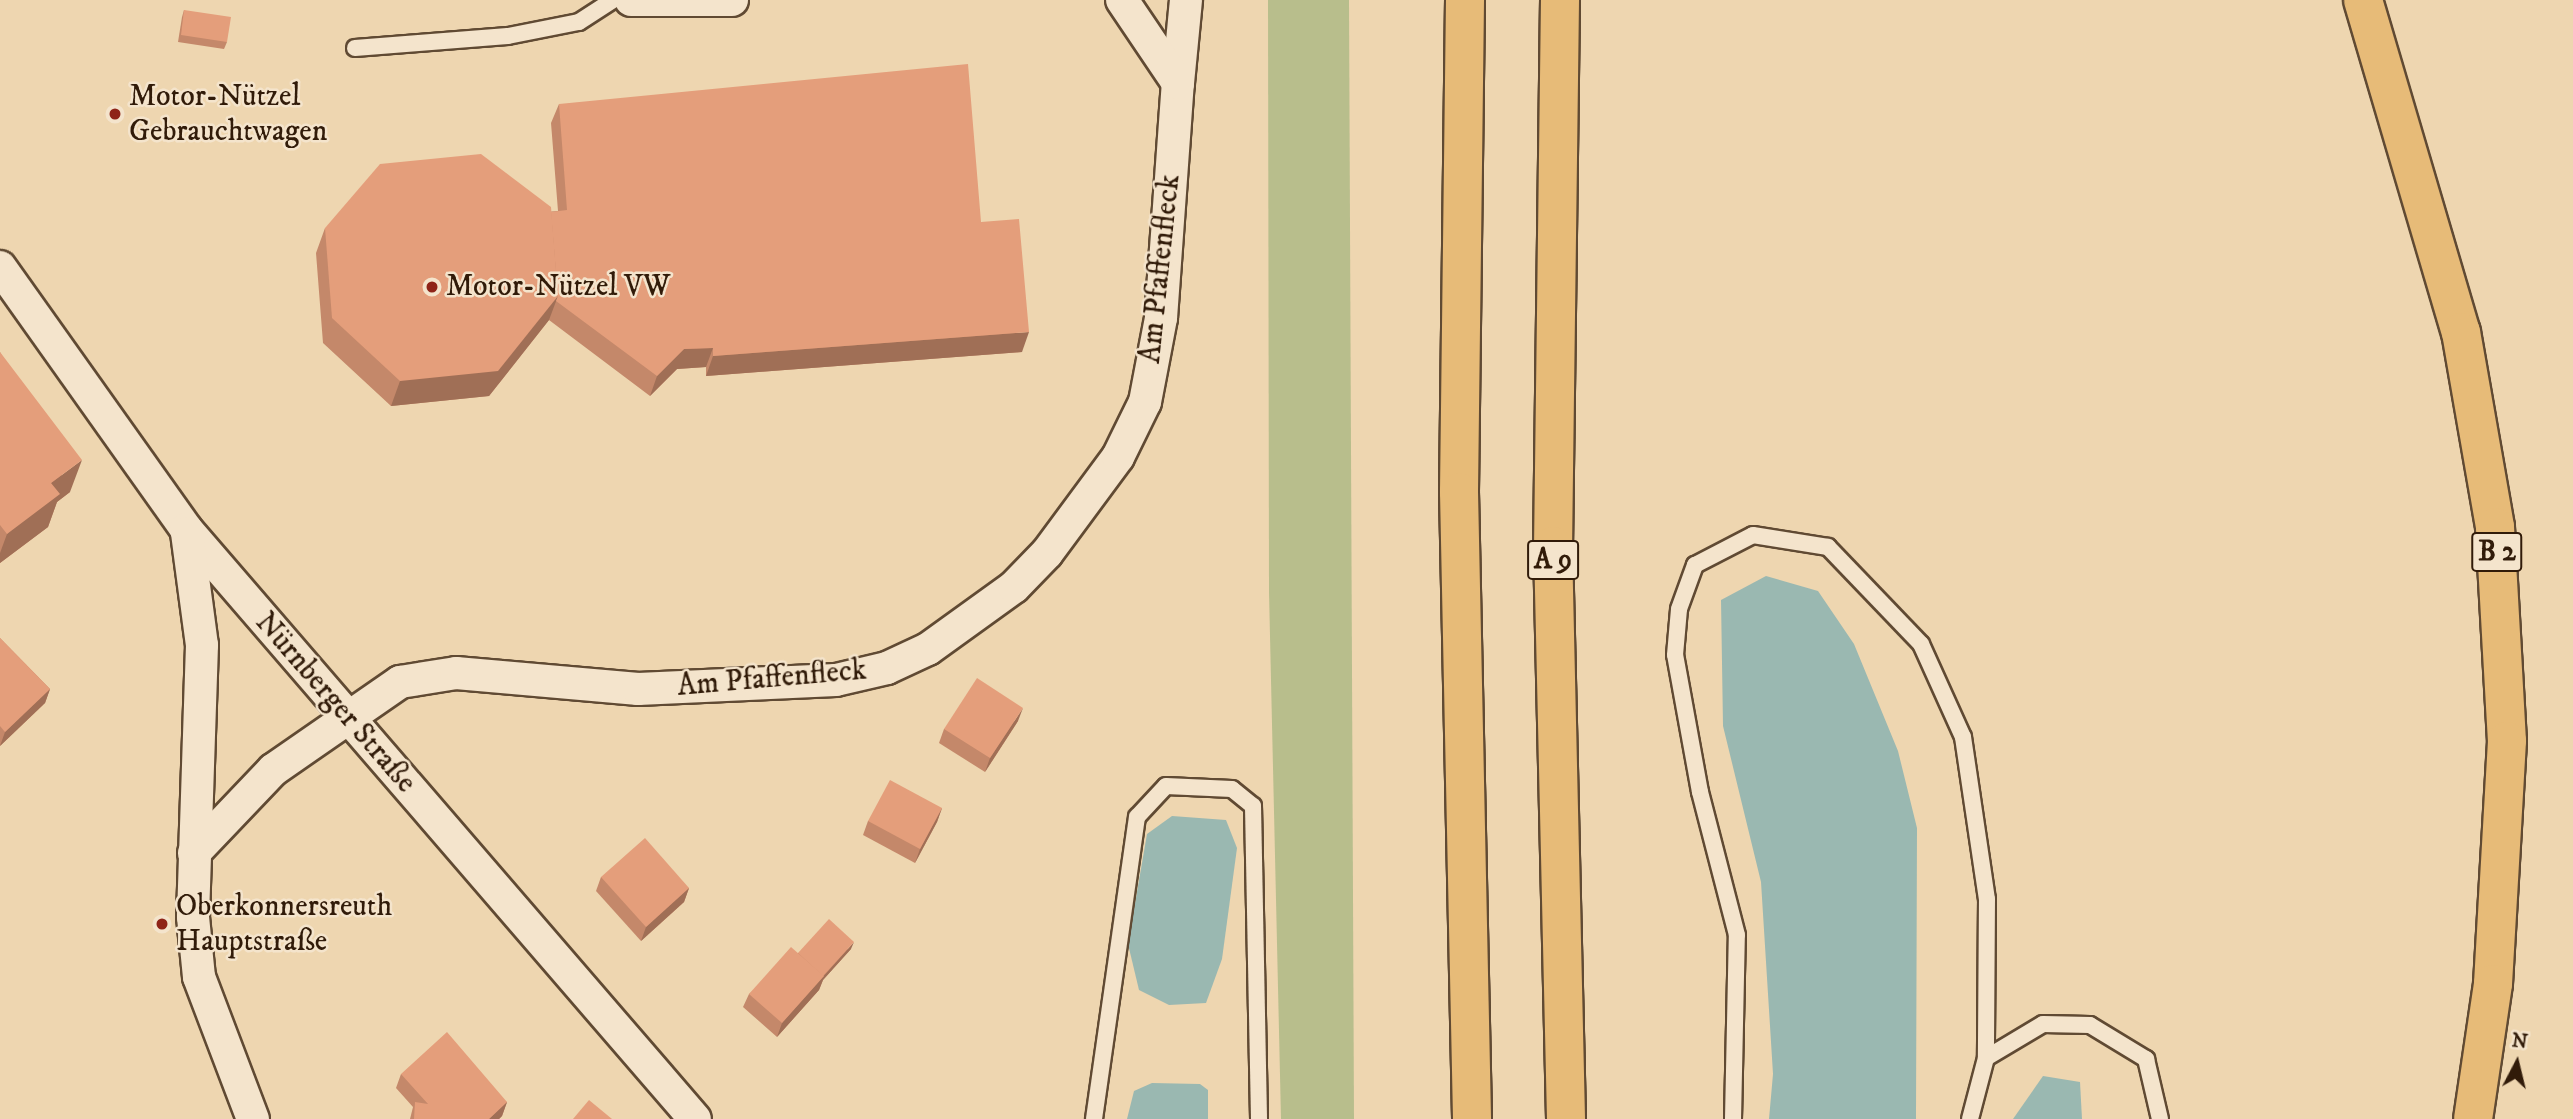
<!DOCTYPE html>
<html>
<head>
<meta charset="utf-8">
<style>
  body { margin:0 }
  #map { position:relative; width:2573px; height:1119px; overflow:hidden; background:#eed6b0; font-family:"IM FELL DW Pica",serif }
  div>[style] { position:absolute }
  .green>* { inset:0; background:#b8be8c }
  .water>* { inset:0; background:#9ab8b1 }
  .roads { filter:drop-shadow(2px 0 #604a33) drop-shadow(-2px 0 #604a33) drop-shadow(0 2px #604a33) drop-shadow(0 -2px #604a33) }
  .lane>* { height:16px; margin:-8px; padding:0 8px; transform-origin:8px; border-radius:8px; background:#f4e4cc }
  .street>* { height:32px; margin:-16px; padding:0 16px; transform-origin:16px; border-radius:16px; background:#f4e4cc }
  .primary>* { height:38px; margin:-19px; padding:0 19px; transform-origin:19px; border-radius:19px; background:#e7bb78 }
  .highway>* { height:38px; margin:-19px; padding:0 19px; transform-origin:19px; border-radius:19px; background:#e7bb78 }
  .wall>* { inset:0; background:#c4886a }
  .shaded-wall>* { inset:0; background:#a06f56 }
  .building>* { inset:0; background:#e49e7b }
  .dots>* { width:19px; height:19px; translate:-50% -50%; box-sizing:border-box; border:4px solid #f4e4cc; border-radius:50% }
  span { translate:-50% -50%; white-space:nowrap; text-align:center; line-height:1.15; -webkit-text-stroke:5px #f4e4cc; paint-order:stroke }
  .shield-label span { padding:2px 5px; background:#f4e4cc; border:2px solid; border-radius:5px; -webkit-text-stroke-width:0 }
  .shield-label { font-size:28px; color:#311b09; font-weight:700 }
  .poi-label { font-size:30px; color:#311b09 }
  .left { translate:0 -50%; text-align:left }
  .street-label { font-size:30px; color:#311b09 }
  .north { position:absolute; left:2482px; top:1028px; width:70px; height:70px; -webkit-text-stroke:5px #f4e4cc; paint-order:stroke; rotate:7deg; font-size:19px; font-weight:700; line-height:28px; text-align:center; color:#311b09 }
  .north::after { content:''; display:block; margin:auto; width:24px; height:32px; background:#311b09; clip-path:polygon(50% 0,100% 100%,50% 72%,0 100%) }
</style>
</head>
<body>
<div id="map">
  <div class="green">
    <i style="clip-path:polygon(1268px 0,1349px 0,1354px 1119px,1281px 1119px,1269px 592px)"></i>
  </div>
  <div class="water">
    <i style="clip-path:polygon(1766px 576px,1818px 591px,1854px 644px,1898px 751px,1917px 828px,1916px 1119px,1769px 1119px,1773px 1074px,1761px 882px,1723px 726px,1721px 600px)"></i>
    <i style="clip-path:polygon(1172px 816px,1226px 820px,1237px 848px,1222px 959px,1206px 1003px,1169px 1005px,1139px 990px,1128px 944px,1147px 834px)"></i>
    <i style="clip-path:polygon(2043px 1076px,2080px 1082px,2082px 1119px,2013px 1119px)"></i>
    <i style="clip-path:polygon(1152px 1083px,1200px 1084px,1208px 1090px,1208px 1119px,1127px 1119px,1134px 1091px)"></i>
  </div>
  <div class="roads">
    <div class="lane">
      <i style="left:355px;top:48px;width:153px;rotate:-4.5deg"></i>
      <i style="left:508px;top:36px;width:72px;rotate:-11.2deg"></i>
      <i style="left:579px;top:22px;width:40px;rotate:-32.9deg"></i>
      <i style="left:1094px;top:1119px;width:305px;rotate:-81.9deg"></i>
      <i style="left:1137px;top:817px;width:42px;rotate:-46.9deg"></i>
      <i style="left:1166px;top:786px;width:66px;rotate:2.6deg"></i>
      <i style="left:1232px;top:789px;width:27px;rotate:39deg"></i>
      <i style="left:1253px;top:806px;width:313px;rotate:88.9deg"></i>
      <i style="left:1733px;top:1119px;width:184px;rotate:-88.8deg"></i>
      <i style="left:1737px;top:935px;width:148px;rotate:-104.5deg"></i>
      <i style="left:1700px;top:792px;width:139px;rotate:-100.3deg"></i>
      <i style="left:1675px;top:655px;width:46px;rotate:-85deg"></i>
      <i style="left:1679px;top:609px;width:47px;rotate:-70deg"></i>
      <i style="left:1695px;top:565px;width:65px;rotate:-27.3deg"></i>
      <i style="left:1753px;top:535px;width:76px;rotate:9.1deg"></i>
      <i style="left:1828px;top:547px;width:134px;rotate:46.2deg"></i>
      <i style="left:1921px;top:644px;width:102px;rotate:65.7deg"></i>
      <i style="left:1963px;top:737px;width:164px;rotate:81.6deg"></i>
      <i style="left:1987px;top:899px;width:159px;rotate:90.4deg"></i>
      <i style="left:1970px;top:1119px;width:63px;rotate:-75.3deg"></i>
      <i style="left:1986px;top:1058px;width:66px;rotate:-30.8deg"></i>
      <i style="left:2043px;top:1024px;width:47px;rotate:1.2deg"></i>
      <i style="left:2090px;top:1025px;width:66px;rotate:31.3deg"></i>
      <i style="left:2146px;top:1059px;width:62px;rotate:76.9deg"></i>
    </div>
    <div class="street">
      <i style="left:631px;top:0;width:101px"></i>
      <i style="left:1178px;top:83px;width:83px;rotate:-84.5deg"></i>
      <i style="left:0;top:267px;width:321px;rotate:54.6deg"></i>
      <i style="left:186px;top:529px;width:779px;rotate:49.22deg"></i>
      <i style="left:187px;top:533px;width:113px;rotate:82.4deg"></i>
      <i style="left:202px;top:645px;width:272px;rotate:91.9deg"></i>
      <i style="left:193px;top:917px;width:60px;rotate:84.3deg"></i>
      <i style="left:199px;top:977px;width:152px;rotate:69.2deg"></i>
      <i style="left:194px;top:853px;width:115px;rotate:-46.4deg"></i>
      <i style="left:273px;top:770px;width:155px;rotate:-34.7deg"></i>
      <i style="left:400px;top:682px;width:57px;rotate:-9.1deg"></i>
      <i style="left:456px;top:673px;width:183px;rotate:5deg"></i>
      <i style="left:638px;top:689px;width:198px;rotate:-2.6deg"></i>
      <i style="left:836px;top:680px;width:52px;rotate:-13.2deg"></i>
      <i style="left:887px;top:668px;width:45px;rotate:-24.9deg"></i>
      <i style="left:928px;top:649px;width:106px;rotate:-35.8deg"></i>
      <i style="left:1014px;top:587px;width:47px;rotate:-45.9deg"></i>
      <i style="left:1047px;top:553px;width:119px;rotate:-53.5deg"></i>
      <i style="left:1118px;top:457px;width:61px;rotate:-63.9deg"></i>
      <i style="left:1145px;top:402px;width:86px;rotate:-79.2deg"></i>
      <i style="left:1161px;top:318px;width:236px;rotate:-85.9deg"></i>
      <i style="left:1178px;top:83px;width:100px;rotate:-124deg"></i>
    </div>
    <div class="primary">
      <i style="left:2363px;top:0;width:346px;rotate:73.6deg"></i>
      <i style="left:2461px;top:332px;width:198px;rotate:80.1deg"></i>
      <i style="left:2495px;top:527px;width:214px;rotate:86.8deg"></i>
      <i style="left:2507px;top:741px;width:243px;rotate:93.3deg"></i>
      <i style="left:2493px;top:984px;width:136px;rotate:98.4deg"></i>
    </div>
    <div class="highway">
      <i style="left:1465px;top:0;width:492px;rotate:90.7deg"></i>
      <i style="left:1459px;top:492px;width:627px;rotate:88.81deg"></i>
      <i style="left:1560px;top:0;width:546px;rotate:90.73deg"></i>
      <i style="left:1553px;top:546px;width:573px;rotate:88.7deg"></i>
    </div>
  </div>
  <div class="wall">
    <i style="clip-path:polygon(184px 10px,227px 42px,224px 49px,178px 42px,182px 17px)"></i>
    <i style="clip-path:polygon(559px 104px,981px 222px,1022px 352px,706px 376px,706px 367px,677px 369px,650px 396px,549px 320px,489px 396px,391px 406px,323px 343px,316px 253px,325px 228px,558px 211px,551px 123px)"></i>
    <i style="clip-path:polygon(0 352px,70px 492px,57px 502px,48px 527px,0 563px)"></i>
    <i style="clip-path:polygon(0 638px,50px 689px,45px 703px,0 746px)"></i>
    <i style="clip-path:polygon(1018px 721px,985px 772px,939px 743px,944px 729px)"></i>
    <i style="clip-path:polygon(942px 808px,937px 822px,915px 863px,863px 835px,868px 821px)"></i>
    <i style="clip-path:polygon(601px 877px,689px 888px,684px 902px,641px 941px,596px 891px)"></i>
    <i style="clip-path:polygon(851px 949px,823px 980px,819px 990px,777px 1037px,743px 1007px,749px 994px,798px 953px)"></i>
    <i style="clip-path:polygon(401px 1074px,507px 1102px,502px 1116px,499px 1119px,410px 1119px,413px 1107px,396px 1088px)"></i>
  </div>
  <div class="shaded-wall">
    <i style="clip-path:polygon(558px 296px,549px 320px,489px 396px,391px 406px,400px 381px)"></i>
    <i style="clip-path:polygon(1029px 332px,1022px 352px,706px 376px,713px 356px)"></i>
    <i style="clip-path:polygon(713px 348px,706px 367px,677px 369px,650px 396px,657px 376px,684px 349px)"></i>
    <i style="clip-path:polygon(82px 460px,70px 492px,57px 502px,48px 527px,0 563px,0 553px,7px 534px,51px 483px)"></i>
    <i style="clip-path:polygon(50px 689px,45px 703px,0 746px,5px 732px)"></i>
    <i style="clip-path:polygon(1023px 708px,1018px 721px,985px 772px,990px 758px)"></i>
    <i style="clip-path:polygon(942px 808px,937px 822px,915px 863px,920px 849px)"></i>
    <i style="clip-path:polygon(689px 888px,684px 902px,641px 941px,646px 927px)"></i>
    <i style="clip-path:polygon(854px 942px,851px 949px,823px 980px,819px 990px,777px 1037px,782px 1023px)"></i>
    <i style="clip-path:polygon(507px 1102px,502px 1116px,499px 1119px,489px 1119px)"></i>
  </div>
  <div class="building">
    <i style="clip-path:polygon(184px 10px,231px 17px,227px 42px,181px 35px)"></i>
    <i style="clip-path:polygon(968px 64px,981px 222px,1019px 219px,1029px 332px,713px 356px,713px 348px,684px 349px,657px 376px,556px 301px,558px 296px,551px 212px,567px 210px,559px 104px)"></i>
    <i style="clip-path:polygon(481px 154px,551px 207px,558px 296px,498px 371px,400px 381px,332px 318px,325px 228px,380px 164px)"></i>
    <i style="clip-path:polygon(0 352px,82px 460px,51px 483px,60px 494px,7px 534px,0 525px)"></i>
    <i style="clip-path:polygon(0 638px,50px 689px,5px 732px,0 726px)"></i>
    <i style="clip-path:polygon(977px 678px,1023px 708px,990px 758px,944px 729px)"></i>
    <i style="clip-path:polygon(890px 780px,942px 808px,920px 849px,868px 821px)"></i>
    <i style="clip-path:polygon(645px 838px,689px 888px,646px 927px,601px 877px)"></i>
    <i style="clip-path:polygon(829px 919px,854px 942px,823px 976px,798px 953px)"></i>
    <i style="clip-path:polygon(791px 947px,824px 976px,782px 1023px,749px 994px)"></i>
    <i style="clip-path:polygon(447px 1032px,507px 1102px,489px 1119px,414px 1119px,415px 1102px,428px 1104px,401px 1074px)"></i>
    <i style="clip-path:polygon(589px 1100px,612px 1119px,573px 1119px)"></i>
  </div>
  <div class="dots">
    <i style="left:115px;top:114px;background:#8f2418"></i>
    <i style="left:432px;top:287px;background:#8f2418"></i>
    <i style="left:162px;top:924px;background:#8f2418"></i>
  </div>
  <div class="shield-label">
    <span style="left:2497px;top:552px">B 2</span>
    <span style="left:1553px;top:560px">A 9</span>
  </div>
  <div class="poi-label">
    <span class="left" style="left:129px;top:114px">Motor-Nützel<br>Gebrauchtwagen</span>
    <span class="left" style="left:446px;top:287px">Motor-Nützel VW</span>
    <span class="left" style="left:176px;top:924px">Oberkonnersreuth<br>Hauptstraße</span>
  </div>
  <div class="street-label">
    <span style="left:1161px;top:269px;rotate:-84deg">Am Pfaffenfleck</span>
    <span style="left:772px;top:679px;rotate:-5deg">Am Pfaffenfleck</span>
    <span style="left:335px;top:703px;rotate:49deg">Nürnberger Straße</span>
  </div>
  <div class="north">N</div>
</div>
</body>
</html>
